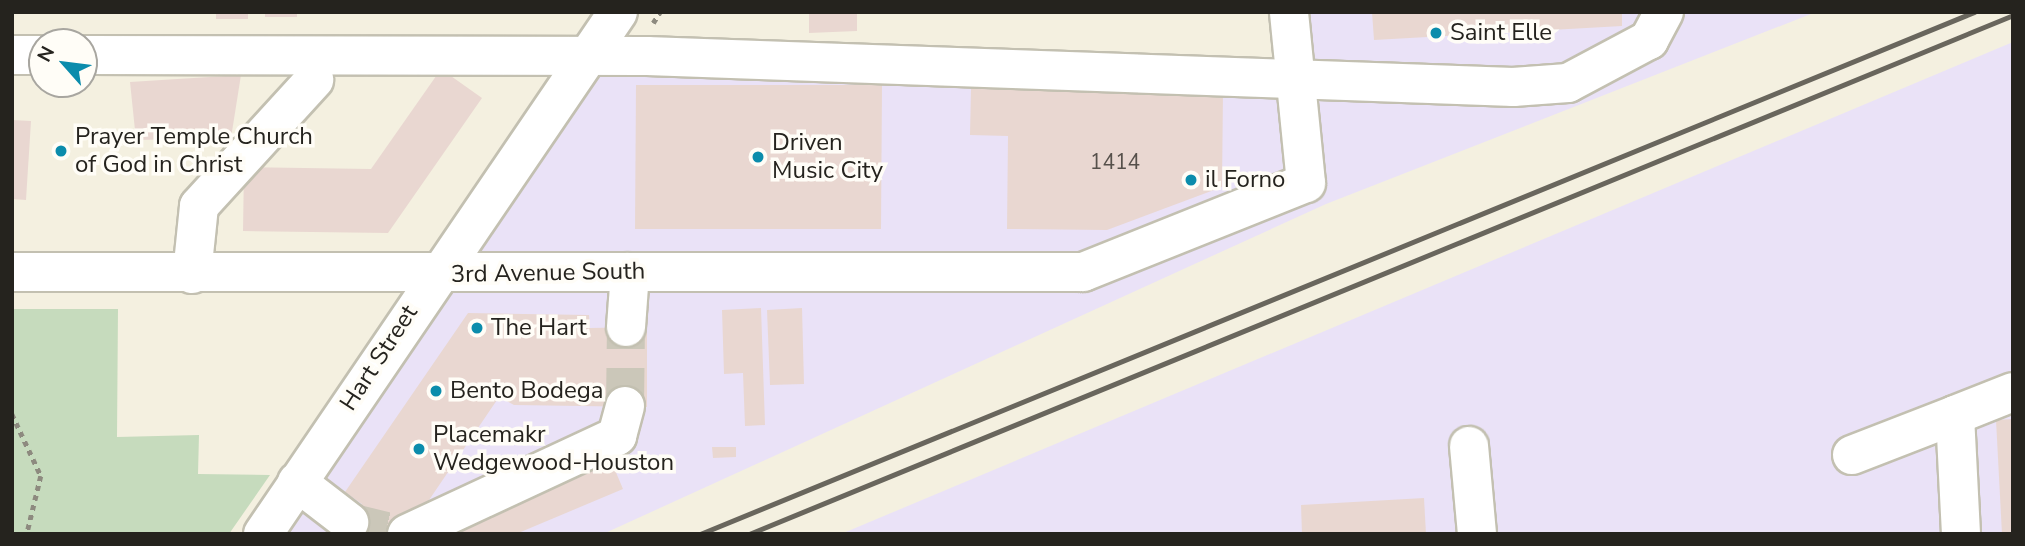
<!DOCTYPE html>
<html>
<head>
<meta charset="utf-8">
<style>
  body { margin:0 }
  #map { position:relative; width:2025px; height:546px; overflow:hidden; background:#f4f0e0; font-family:"Nunito Sans",sans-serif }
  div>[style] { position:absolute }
  .commercial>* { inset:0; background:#eae2f7 }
  .green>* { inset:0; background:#c6dbbd }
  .building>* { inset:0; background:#e9d7d1 }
  .minor-tunnel>* { height:38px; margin-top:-19px; transform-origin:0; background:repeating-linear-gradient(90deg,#cbc7b9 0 38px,transparent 0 57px) }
  .path>* { height:4.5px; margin-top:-2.25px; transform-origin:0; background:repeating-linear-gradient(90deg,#8d8a7f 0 5px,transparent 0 10px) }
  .roads { filter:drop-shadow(2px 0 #c3c0b1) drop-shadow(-2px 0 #c3c0b1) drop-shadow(0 2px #c3c0b1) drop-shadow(0 -2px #c3c0b1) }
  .minor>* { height:38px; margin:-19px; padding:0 19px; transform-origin:19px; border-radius:19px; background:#fff }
  .rail>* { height:5px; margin:-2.5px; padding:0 2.5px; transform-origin:2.5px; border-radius:2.5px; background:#69665d }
  .dots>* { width:19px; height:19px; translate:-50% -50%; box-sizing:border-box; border:4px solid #fffdf7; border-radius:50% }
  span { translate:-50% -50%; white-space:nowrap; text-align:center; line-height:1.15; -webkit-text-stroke:7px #fffdf7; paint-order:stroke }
  .number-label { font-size:21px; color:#56504b }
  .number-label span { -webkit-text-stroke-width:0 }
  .poi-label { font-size:24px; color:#25231e }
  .left { translate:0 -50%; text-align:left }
  .street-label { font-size:24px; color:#25231e }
  .frame { position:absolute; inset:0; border:14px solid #25231e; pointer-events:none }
  .north { position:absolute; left:28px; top:28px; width:70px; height:70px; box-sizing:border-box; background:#fffdf7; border:2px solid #a8a6a0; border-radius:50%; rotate:298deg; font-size:19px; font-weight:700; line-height:28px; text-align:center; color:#25231e }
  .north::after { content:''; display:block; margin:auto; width:24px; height:32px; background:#0b8cac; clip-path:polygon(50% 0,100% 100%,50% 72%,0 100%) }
</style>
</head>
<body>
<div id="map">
  <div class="commercial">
    <i style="clip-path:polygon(1289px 12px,1816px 12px,1326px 204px,603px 534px,263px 534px,587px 56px,1296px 78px)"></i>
    <i style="clip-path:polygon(2013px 42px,2013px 534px,841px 534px)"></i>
  </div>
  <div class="green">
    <i style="clip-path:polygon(12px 309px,118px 309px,117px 437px,199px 435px,198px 474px,270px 475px,229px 534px,12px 534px)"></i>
  </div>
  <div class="building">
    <i style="clip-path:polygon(216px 12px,248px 12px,248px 19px,216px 19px)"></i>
    <i style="clip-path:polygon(265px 12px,297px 12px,297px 17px,265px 17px)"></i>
    <i style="clip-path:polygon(809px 12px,857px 12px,857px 31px,809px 33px)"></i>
    <i style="clip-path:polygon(1372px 12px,1622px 12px,1622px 26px,1374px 40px)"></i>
    <i style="clip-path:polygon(441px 69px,482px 98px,388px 233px,243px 231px,244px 167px,371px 169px)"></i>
    <i style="clip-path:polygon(241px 75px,231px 138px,136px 140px,130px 82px)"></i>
    <i style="clip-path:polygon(636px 85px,882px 85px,881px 229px,635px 229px)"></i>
    <i style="clip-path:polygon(971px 89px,1223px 91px,1222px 187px,1107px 230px,1007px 229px,1008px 136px,970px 135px)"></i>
    <i style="clip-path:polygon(12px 120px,31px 121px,26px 200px,12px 199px)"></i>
    <i style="clip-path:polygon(761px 308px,765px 425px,745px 426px,743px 373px,724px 374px,722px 310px)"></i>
    <i style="clip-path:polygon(802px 308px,804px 384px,770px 385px,767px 310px)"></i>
    <i style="clip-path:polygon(468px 313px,589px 315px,590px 328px,647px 327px,647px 407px,514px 405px,499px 397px,406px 534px,340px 534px,362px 504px,345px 492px)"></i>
    <i style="clip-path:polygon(2013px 419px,2013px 534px,2002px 534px,1996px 420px)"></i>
    <i style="clip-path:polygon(712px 447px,736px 447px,736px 457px,713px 458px)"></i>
    <i style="clip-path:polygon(612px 463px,623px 489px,516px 534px,443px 534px)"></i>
    <i style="clip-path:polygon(1424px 498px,1426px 534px,1302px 534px,1301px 505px)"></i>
  </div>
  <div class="minor-tunnel">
    <i style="left:625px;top:406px;width:79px;rotate:-89.3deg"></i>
    <i style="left:349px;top:522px;width:51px;rotate:13.5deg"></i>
  </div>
  <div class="path">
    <i style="left:653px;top:23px;width:13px;rotate:-58deg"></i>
    <i style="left:12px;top:414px;width:68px;rotate:64.9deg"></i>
    <i style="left:41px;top:476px;width:60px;rotate:103.6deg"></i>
  </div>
  <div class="roads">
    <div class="minor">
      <i style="left:12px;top:55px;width:30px"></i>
      <i style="left:84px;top:55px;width:563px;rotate:0.1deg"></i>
      <i style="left:647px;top:56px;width:867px;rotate:2.05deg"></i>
      <i style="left:1513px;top:87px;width:55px;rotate:-4.2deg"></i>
      <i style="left:1568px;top:83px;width:92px;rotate:-28deg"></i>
      <i style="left:1649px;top:40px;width:32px;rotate:-62deg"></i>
      <i style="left:12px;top:272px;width:1071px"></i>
      <i style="left:1083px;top:272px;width:240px;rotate:-21.8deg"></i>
      <i style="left:1306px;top:183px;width:172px;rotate:-95.7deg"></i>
      <i style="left:192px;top:274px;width:68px;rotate:-84.1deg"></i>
      <i style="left:199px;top:206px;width:171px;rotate:-47.6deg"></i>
      <i style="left:626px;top:327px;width:55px;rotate:-85.8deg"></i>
      <i style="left:1469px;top:446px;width:88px;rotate:84.8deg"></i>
      <i style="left:1852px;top:455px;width:110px;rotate:-21.2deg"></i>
      <i style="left:297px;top:482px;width:66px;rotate:37.6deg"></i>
      <i style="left:263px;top:534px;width:631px;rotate:-55.78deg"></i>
      <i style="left:407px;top:534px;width:232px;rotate:-25deg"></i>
      <i style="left:617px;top:436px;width:31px;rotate:-75deg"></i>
      <i style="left:1961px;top:534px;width:119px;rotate:-92.9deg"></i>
      <i style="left:1955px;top:415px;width:62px;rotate:-21.6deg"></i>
    </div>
  </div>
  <div class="rail">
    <i style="left:700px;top:534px;width:1377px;rotate:-22.28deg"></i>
    <i style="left:749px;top:534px;width:1366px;rotate:-22.32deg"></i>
  </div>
  <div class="dots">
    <i style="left:1436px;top:33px;background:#0b8cac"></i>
    <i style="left:61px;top:151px;background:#0b8cac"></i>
    <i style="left:758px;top:157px;background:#0b8cac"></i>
    <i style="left:1191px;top:180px;background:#0b8cac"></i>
    <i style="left:477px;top:328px;background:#0b8cac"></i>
    <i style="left:436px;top:391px;background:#0b8cac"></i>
    <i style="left:419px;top:449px;background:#0b8cac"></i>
  </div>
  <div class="number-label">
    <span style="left:1115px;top:162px">1414</span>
  </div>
  <div class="poi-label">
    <span class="left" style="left:1450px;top:33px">Saint Elle</span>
    <span class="left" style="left:75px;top:151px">Prayer Temple Church<br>of God in Christ</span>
    <span class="left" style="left:772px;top:157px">Driven<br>Music City</span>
    <span class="left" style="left:1205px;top:180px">il Forno</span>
    <span class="left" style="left:491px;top:328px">The Hart</span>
    <span class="left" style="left:450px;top:391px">Bento Bodega</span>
    <span class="left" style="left:433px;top:449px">Placemakr<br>Wedgewood-Houston</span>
  </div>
  <div class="street-label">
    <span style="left:548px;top:273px;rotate:-1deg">3rd Avenue South</span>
    <span style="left:379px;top:358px;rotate:-57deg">Hart Street</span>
  </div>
  <div class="frame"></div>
  <div class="north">N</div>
</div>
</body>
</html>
